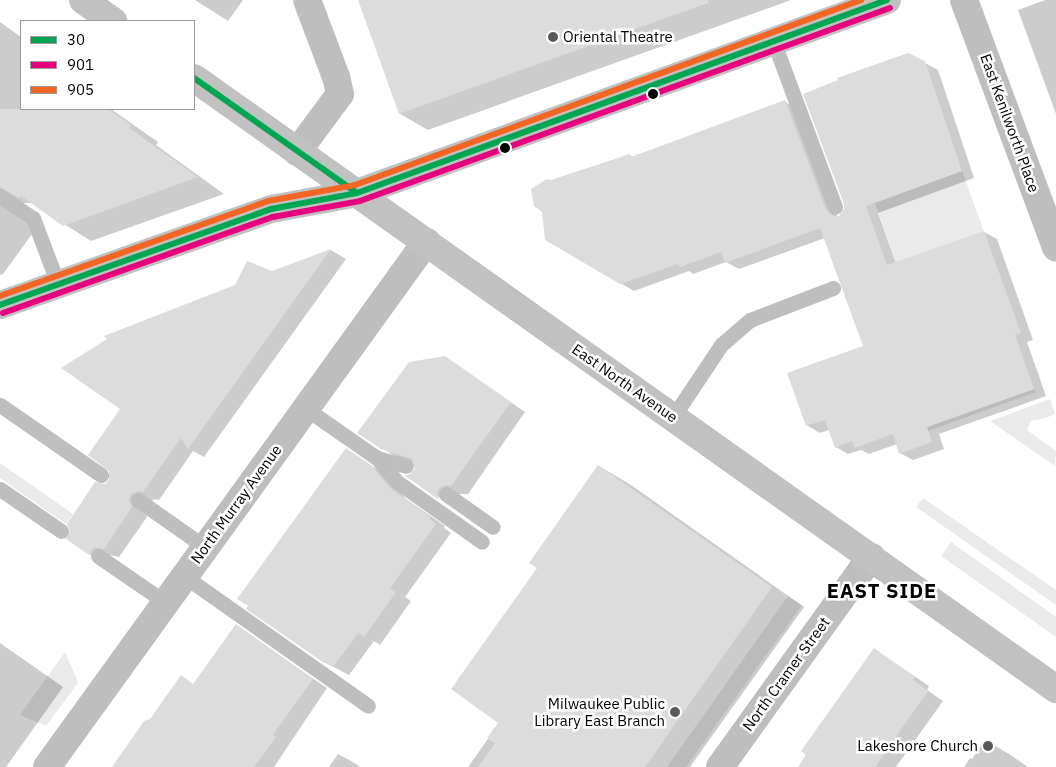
<!DOCTYPE html>
<html>
<head>
<meta charset="utf-8">
<style>
  body { margin:0 }
  #map { position:relative; width:1056px; height:767px; overflow:hidden; background:#fff; font-family:"IBM Plex Sans",sans-serif }
  div>[style] { position:absolute }
  .green>* { inset:0; background:#eaeaea }
  .shadow>* { inset:0; background:#0003 }
  .building>* { inset:0; background:#dcdcdc }
  .lane>* { height:15px; margin:-7.5px; padding:0 7.5px; transform-origin:7.5px; border-radius:7.5px; background:#bebebe }
  .street>* { height:28px; margin:-14px; padding:0 14px; transform-origin:14px; border-radius:14px; background:#bebebe }
  .secondary>* { height:28px; margin:-14px; padding:0 14px; transform-origin:14px; border-radius:14px; background:#c1c1c1 }
  .bus-1>* { height:6px; margin:-3px; padding:0 3px; transform-origin:3px; border-radius:3px; background:#00a651 }
  .bus-2>* { height:6px; margin:-3px; padding:0 3px; transform-origin:3px; border-radius:3px; background:#e5007d }
  .bus-3>* { height:6px; margin:-3px; padding:0 3px; transform-origin:3px; border-radius:3px; background:#f26522 }
  .dots>* { width:14px; height:14px; translate:-50% -50%; box-sizing:border-box; border:2px solid #fff; border-radius:50% }
  span { translate:-50% -50%; white-space:nowrap; text-align:center; line-height:1.15; -webkit-text-stroke:5px #fff; paint-order:stroke }
  .poi-label { font-size:15px; color:#000 }
  .left { translate:0 -50%; text-align:left }
  .right { translate:-100% -50%; text-align:right }
  .street-label { font-size:15px; color:#000 }
  .district-label { font-size:20px; color:#000; font-weight:700; letter-spacing:1px }
  .legend { position:absolute; left:20px; top:20px; width:175px; height:90px; box-sizing:border-box; background:#fff; border:1px solid #999; margin:0; padding:6px 9px; list-style:none; font-size:15px; color:#000 }
  .legend li { display:flex; align-items:center; gap:10px; height:25px }
  .legend b { width:25px; border:1px solid #999 }
</style>
</head>
<body>
<div id="map">
  <div class="green">
    <i style="clip-path:polygon(962px 171px,984px 232px,896px 262px,875px 203px)"></i>
    <i style="clip-path:polygon(1034px 389px,1036px 392px,928px 431px,927px 427px)"></i>
    <i style="clip-path:polygon(1050px 399px,1055px 414px,1046px 418px,1031px 421px,1027px 430px,1056px 451px,1055px 466px,990px 421px)"></i>
    <i style="clip-path:polygon(0 463px,73px 514px,66px 524px,0 478px)"></i>
    <i style="clip-path:polygon(923px 498px,1056px 590px,1056px 605px,916px 507px)"></i>
    <i style="clip-path:polygon(951px 542px,1056px 617px,1056px 637px,941px 556px)"></i>
    <i style="clip-path:polygon(788px 596px,802px 605px,686px 767px,667px 767px)"></i>
    <i style="clip-path:polygon(65px 652px,78px 682px,75px 687px,46px 726px,20px 715px)"></i>
  </div>
  <div class="shadow">
    <i style="clip-path:polygon(195px 0,243px 0,228px 21px)"></i>
    <i style="clip-path:polygon(359px 0,791px 0,428px 130px,400px 114px)"></i>
    <i style="clip-path:polygon(1045px 0,1056px 0,1056px 114px,1018px 10px)"></i>
    <i style="clip-path:polygon(0 22px,21px 37px,21px 109px,111px 109px,158px 142px,156px 145px,224px 194px,91px 241px,31px 203px,25px 203px,19px 207px,19px 217px,35px 230px,3px 274px,0 275px)"></i>
    <i style="clip-path:polygon(925px 63px,938px 70px,974px 178px,878px 213px,896px 263px,984px 232px,997px 239px,1033px 340px,1027px 342px,1046px 396px,939px 434px,944px 449px,913px 460px,900px 453px,897px 444px,869px 454px,861px 450px,848px 454px,836px 447px,829px 430px,820px 433px,808px 426px,789px 374px,864px 347px,825px 238px,739px 269px,726px 262px,693px 274px,689px 271px,634px 291px,546px 239px,551px 182px,629px 155px,633px 157px,785px 102px,798px 109px,838px 218px,845px 209px)"></i>
    <i style="clip-path:polygon(331px 250px,346px 259px,204px 457px,193px 451px,159px 500px,155px 499px,146px 503px,144px 509px,147px 517px,119px 557px,110px 555px,105px 563px,89px 554px,105px 485px,272px 272px)"></i>
    <i style="clip-path:polygon(444px 357px,525px 412px,468px 494px,458px 494px,454px 497px,453px 507px,408px 476px,416px 469px,415px 463px,398px 458px,382px 448px)"></i>
    <i style="clip-path:polygon(347px 450px,386px 475px,406px 499px,445px 526px,444px 528px,451px 533px,405px 597px,411px 601px,380px 645px,374px 641px,349px 675px,324px 662px)"></i>
    <i style="clip-path:polygon(599px 466px,631px 485px,804px 607px,690px 767px,468px 767px,500px 722px,539px 568px)"></i>
    <i style="clip-path:polygon(236px 626px,327px 688px,274px 767px,122px 767px,181px 677px,194px 685px)"></i>
    <i style="clip-path:polygon(0 643px,63px 687px,6px 767px,0 767px)"></i>
    <i style="clip-path:polygon(874px 649px,929px 686px,927px 690px,943px 701px,896px 767px,799px 767px)"></i>
    <i style="clip-path:polygon(985px 740px,1009px 754px,1028px 767px,964px 767px,970px 758px,972px 759px)"></i>
    <i style="clip-path:polygon(338px 754px,353px 762px,360px 767px,329px 767px)"></i>
  </div>
  <div class="building">
    <i style="clip-path:polygon(358px 0,708px 0,708px 3px,399px 114px)"></i>
    <i style="clip-path:polygon(908px 53px,925px 61px,962px 171px,866px 206px,887px 265px,984px 231px,1021px 333px,1015px 335px,1034px 389px,927px 427px,932px 442px,899px 454px,893px 434px,855px 448px,852px 441px,835px 448px,825px 420px,806px 426px,787px 373px,863px 346px,820px 228px,725px 263px,721px 252px,680px 267px,678px 264px,620px 284px,545px 240px,542px 212px,534px 206px,531px 189px,547px 179px,551px 180px,630px 154px,631px 157px,785px 100px,826px 210px,833px 216px,839px 216px,844px 209px,844px 204px,803px 94px,838px 80px,837px 78px)"></i>
    <i style="clip-path:polygon(0 109px,108px 109px,131px 125px,129px 128px,198px 177px,63px 226px,21px 196px,19px 198px,0 187px)"></i>
    <i style="clip-path:polygon(331px 249px,188px 449px,181px 438px,143px 492px,138px 491px,131px 494px,129px 500px,132px 507px,104px 549px,94px 547px,89px 555px,66px 539px,70px 531px,67px 524px,95px 482px,105px 484px,109px 480px,109px 471px,88px 455px,120px 409px,61px 368px,107px 339px,104px 336px,235px 285px,247px 261px,272px 271px)"></i>
    <i style="clip-path:polygon(445px 356px,511px 402px,451px 486px,446px 485px,439px 488px,437px 494px,439px 500px,404px 475px,409px 475px,415px 469px,412px 459px,381px 449px,357px 433px,409px 362px)"></i>
    <i style="clip-path:polygon(346px 448px,371px 465px,390px 488px,430px 517px,429px 518px,436px 524px,390px 588px,396px 592px,364px 637px,358px 633px,333px 667px,325px 661px,324px 663px,246px 609px,248px 606px,237px 599px)"></i>
    <i style="clip-path:polygon(598px 465px,772px 587px,645px 767px,478px 767px,495px 743px,487px 738px,498px 723px,451px 689px,537px 568px,529px 563px)"></i>
    <i style="clip-path:polygon(236px 624px,313px 679px,273px 735px,276px 737px,254px 767px,112px 767px,144px 721px,150px 719px,181px 675px,193px 684px)"></i>
    <i style="clip-path:polygon(874px 648px,915px 677px,913px 680px,928px 691px,875px 767px,798px 767px,806px 755px,801px 751px)"></i>
  </div>
  <div class="lane">
    <i style="left:773px;top:40px;width:178px;rotate:69.6deg"></i>
    <i style="left:0;top:196px;width:40px;rotate:34deg"></i>
    <i style="left:33px;top:218px;width:71px;rotate:69.3deg"></i>
    <i style="left:0;top:405px;width:123px;rotate:34.7deg"></i>
    <i style="left:305px;top:408px;width:88px;rotate:34.8deg"></i>
    <i style="left:377px;top:458px;width:30px;rotate:50deg"></i>
    <i style="left:396px;top:481px;width:105px;rotate:35.3deg"></i>
    <i style="left:673px;top:417px;width:87px;rotate:-56.3deg"></i>
    <i style="left:721px;top:345px;width:38px;rotate:-41deg"></i>
    <i style="left:750px;top:320px;width:89px;rotate:-21.1deg"></i>
    <i style="left:377px;top:458px;width:30px;rotate:15deg"></i>
    <i style="left:0;top:489px;width:74px;rotate:34.5deg"></i>
    <i style="left:446px;top:494px;width:57px;rotate:35.1deg"></i>
    <i style="left:138px;top:500px;width:82px;rotate:35deg"></i>
    <i style="left:98px;top:556px;width:81px;rotate:34.5deg"></i>
    <i style="left:184px;top:576px;width:225px;rotate:35.2deg"></i>
  </div>
  <div class="street">
    <i style="left:964px;top:0;width:264px;rotate:69.6deg"></i>
    <i style="left:297px;top:152px;width:72px;rotate:-53.4deg"></i>
    <i style="left:340px;top:94px;width:17px;rotate:-103deg"></i>
    <i style="left:336px;top:77px;width:82px;rotate:-110.6deg"></i>
    <i style="left:47px;top:767px;width:648px;rotate:-54.17deg"></i>
    <i style="left:720px;top:767px;width:259px;rotate:-54.3deg"></i>
  </div>
  <div class="secondary">
    <i style="left:83px;top:0;width:37px;rotate:35deg"></i>
    <i style="left:194px;top:78px;width:1057px;rotate:35.33deg"></i>
    <i style="left:0;top:305px;width:288px;rotate:-19.5deg"></i>
    <i style="left:271px;top:209px;width:87px;rotate:-10.5deg"></i>
    <i style="left:357px;top:193px;width:564px;rotate:-20.01deg"></i>
  </div>
  <div class="bus-1">
    <i style="left:194px;top:78px;width:199px;rotate:35.2deg"></i>
    <i style="left:0;top:305px;width:288px;rotate:-19.5deg"></i>
    <i style="left:271px;top:209px;width:87px;rotate:-10.5deg"></i>
    <i style="left:357px;top:193px;width:564px;rotate:-20.01deg"></i>
  </div>
  <div class="bus-2">
    <i style="left:3px;top:313px;width:287px;rotate:-19.6deg"></i>
    <i style="left:273px;top:217px;width:88px;rotate:-10.4deg"></i>
    <i style="left:360px;top:201px;width:564px;rotate:-20.01deg"></i>
  </div>
  <div class="bus-3">
    <i style="left:0;top:296px;width:284px;rotate:-19.5deg"></i>
    <i style="left:268px;top:201px;width:88px;rotate:-10.4deg"></i>
    <i style="left:355px;top:185px;width:539px;rotate:-20.08deg"></i>
  </div>
  <div class="dots">
    <i style="left:553px;top:37px;background:#595959"></i>
    <i style="left:653px;top:94px;background:#000"></i>
    <i style="left:505px;top:148px;background:#000"></i>
    <i style="left:675px;top:712px;background:#595959"></i>
    <i style="left:988px;top:746px;background:#595959"></i>
  </div>
  <div class="poi-label">
    <span class="left" style="left:563px;top:37px">Oriental Theatre</span>
    <span class="right" style="left:665px;top:712px">Milwaukee Public<br>Library East Branch</span>
    <span class="right" style="left:978px;top:746px">Lakeshore Church</span>
  </div>
  <div class="street-label">
    <span style="left:1010px;top:123px;rotate:70deg">East Kenilworth Place</span>
    <span style="left:625px;top:383px;rotate:35deg">East North Avenue</span>
    <span style="left:236px;top:504px;rotate:-54deg">North Murray Avenue</span>
    <span style="left:786px;top:674px;rotate:-54deg">North Cramer Street</span>
  </div>
  <div class="district-label">
    <span style="left:882px;top:590px">EAST SIDE</span>
  </div>
  <ul class="legend">
  <li><b style="height:6px;background:#00a651"></b>30</li>
  <li><b style="height:6px;background:#e5007d"></b>901</li>
  <li><b style="height:6px;background:#f26522"></b>905</li>
  </ul>
</div>
</body>
</html>
